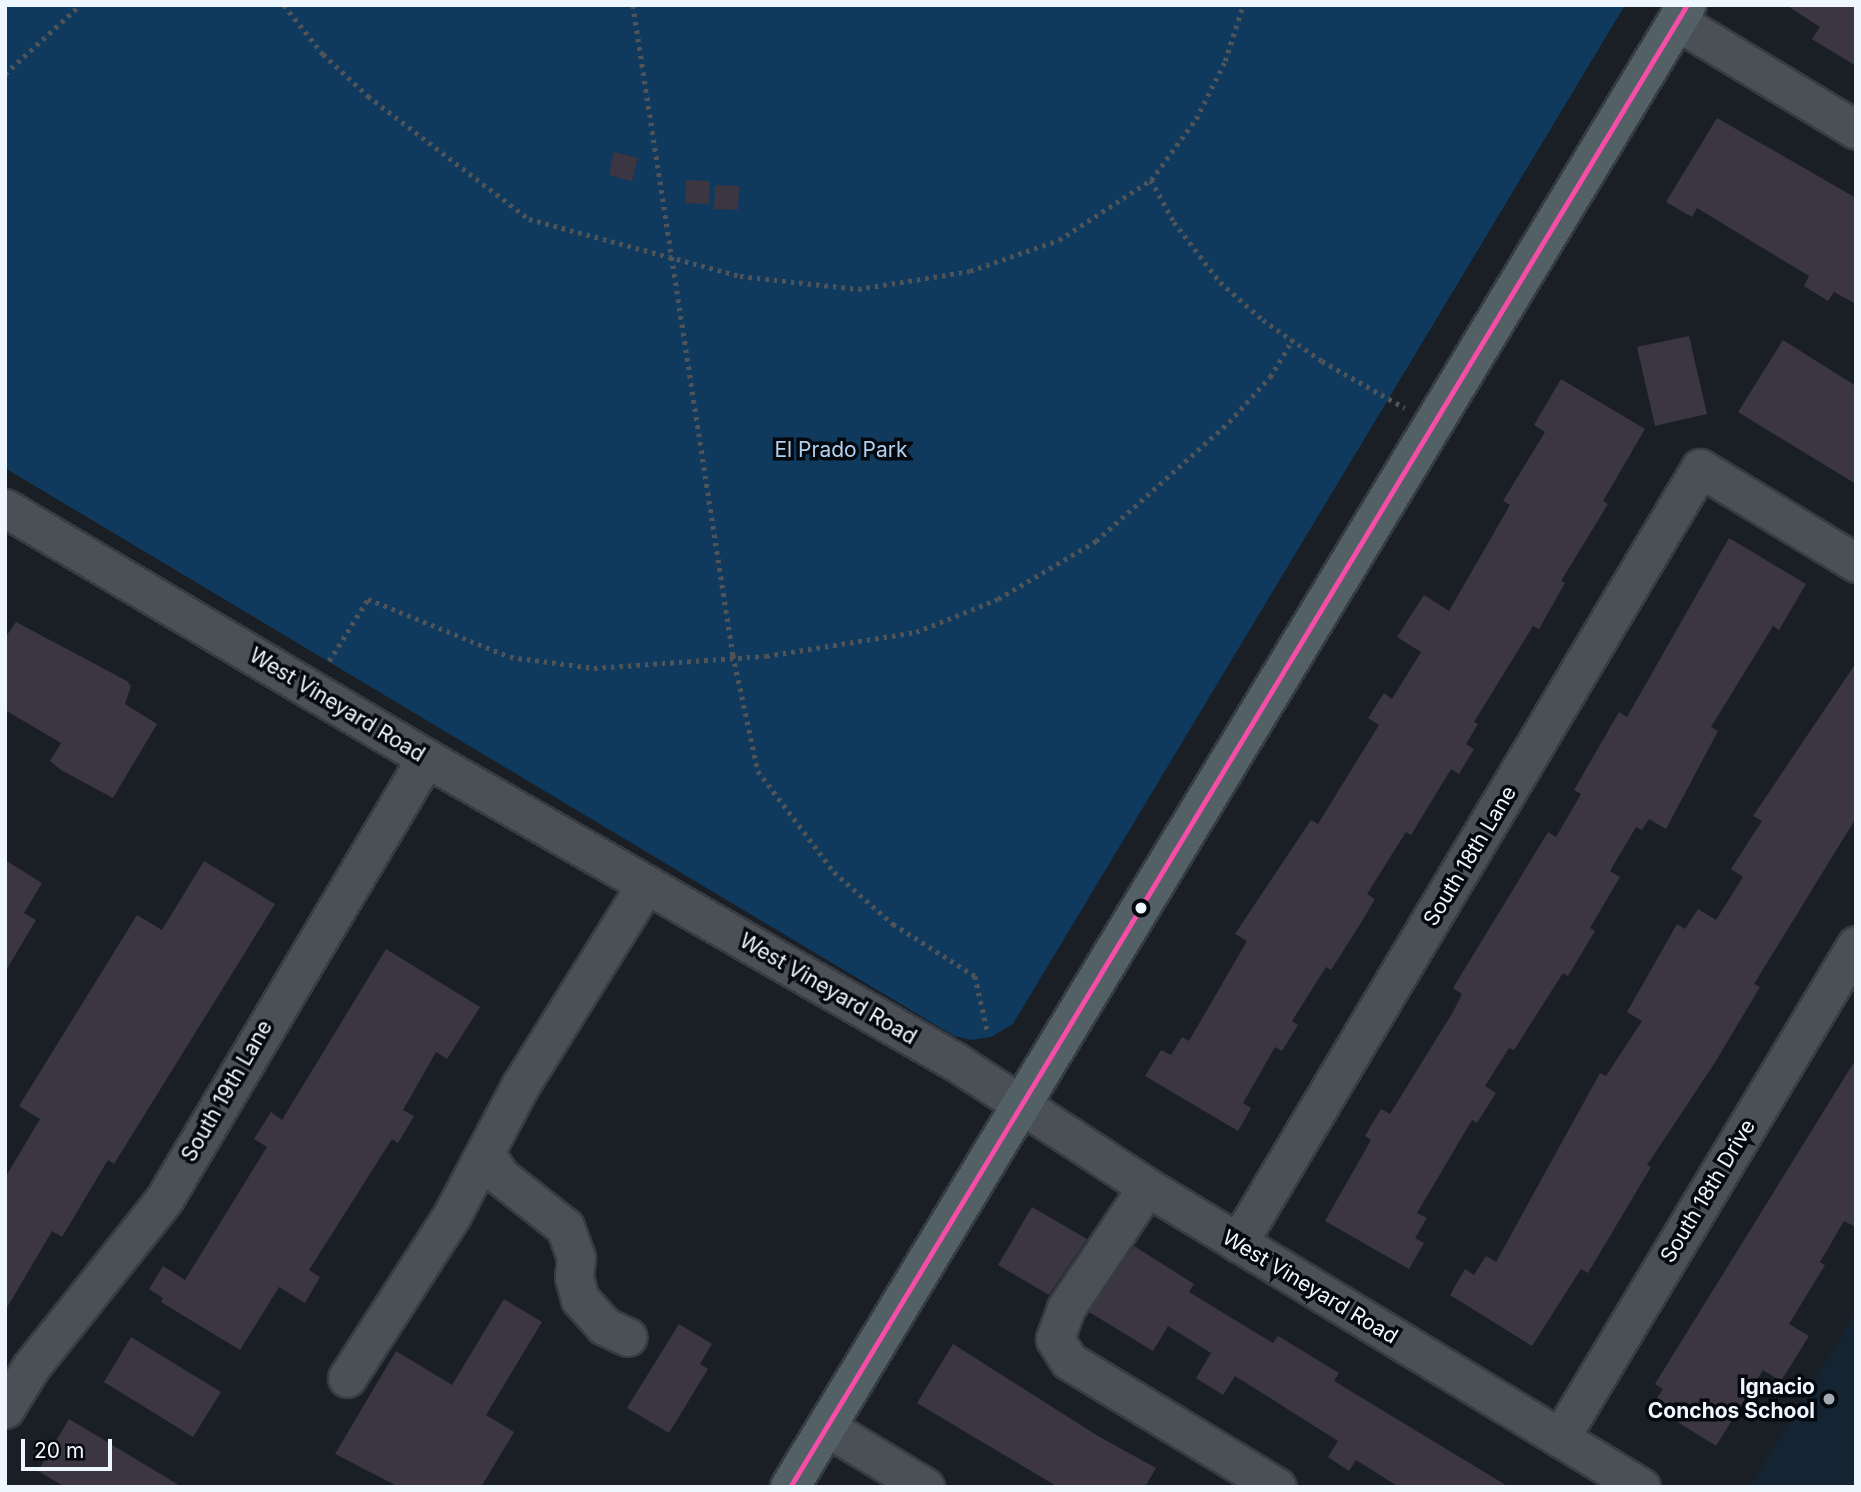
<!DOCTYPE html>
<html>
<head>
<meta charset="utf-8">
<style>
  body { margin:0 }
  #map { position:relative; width:1861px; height:1492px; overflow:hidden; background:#191f25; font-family:Inter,sans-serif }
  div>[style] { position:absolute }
  .built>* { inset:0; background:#142433 }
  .green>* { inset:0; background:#0f3a5d }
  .building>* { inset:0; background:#3c3643 }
  .path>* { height:4.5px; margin-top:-2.25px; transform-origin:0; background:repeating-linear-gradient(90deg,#4f5459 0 3.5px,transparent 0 8.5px) }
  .roads { filter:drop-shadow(2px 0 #373c42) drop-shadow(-2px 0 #373c42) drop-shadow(0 2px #373c42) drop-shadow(0 -2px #373c42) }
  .minor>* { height:37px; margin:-18.5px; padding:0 18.5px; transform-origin:18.5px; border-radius:18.5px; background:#4b5056 }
  .major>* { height:38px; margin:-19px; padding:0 19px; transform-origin:19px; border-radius:19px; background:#536066 }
  .bus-1>* { height:5px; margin:-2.5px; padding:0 2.5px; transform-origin:2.5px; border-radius:2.5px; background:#f54da8 }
  .dots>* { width:19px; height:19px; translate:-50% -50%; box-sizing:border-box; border:4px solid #05090e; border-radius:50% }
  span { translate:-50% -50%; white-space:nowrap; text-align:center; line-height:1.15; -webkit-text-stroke:7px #05090e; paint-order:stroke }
  .park-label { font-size:21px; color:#b0d0f0 }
  .street-label { font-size:21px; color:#eef6ff }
  .poi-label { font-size:21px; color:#eef6ff; font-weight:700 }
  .right { translate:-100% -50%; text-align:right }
  .frame { position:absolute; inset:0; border:7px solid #eef6ff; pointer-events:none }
  .scale { position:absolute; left:21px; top:1439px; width:91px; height:32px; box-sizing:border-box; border:4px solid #eef6ff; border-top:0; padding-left:9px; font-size:21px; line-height:24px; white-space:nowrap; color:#eef6ff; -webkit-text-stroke:5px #05090e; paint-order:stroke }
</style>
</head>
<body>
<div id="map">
  <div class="built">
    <i style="clip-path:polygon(1856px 1312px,1856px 1487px,1750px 1487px)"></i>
  </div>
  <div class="green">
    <i style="clip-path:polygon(5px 5px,1625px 5px,1013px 1024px,991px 1037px,971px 1040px,954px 1036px,5px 468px)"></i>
  </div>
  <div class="building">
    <i style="clip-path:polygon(1786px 5px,1856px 5px,1856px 66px,1812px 39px,1820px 27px)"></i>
    <i style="clip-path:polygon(1717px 118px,1856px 198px,1856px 304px,1834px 292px,1828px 301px,1804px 286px,1809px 276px,1697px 208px,1692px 217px,1666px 202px)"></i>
    <i style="clip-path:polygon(614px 152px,638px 158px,632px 181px,609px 175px)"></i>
    <i style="clip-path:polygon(686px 180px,710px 181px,709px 204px,685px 203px)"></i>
    <i style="clip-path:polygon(715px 185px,739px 186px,738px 210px,714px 209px)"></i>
    <i style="clip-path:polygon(1689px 336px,1707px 414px,1655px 426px,1637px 347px)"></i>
    <i style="clip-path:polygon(1783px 340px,1856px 386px,1856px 484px,1738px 412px)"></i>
    <i style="clip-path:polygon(1561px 379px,1645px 429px,1603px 501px,1608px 504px,1561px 581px,1565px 583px,1539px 629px,1533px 626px,1474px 722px,1478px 724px,1466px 744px,1474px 749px,1459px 774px,1451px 769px,1411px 835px,1406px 832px,1367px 894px,1375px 899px,1359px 926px,1331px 970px,1326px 967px,1292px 1021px,1298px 1025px,1282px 1051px,1275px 1047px,1243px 1103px,1251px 1108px,1238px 1131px,1145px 1076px,1161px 1050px,1171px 1055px,1182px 1037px,1189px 1041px,1247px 941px,1235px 934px,1311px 820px,1318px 824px,1379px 725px,1368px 718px,1384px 693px,1392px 699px,1421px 652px,1397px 637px,1424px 595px,1449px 611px,1510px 505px,1503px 501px,1545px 432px,1534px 425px)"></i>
    <i style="clip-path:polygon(1729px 538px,1806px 584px,1779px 630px,1773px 626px,1711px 727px,1718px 731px,1666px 829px,1649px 819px,1642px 830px,1636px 827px,1610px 871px,1620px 877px,1590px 928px,1595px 931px,1568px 976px,1563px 973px,1514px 1050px,1509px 1048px,1485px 1086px,1496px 1093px,1477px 1123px,1472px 1120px,1417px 1213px,1427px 1218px,1415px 1238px,1424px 1243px,1409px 1269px,1325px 1221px,1371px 1140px,1365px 1136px,1381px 1109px,1390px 1114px,1453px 1012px,1462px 994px,1453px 988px,1548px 832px,1556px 837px,1581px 794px,1574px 790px,1619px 712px,1627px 717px)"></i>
    <i style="clip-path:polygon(16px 622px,127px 681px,131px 686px,125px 704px,157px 724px,113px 798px,61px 770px,50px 761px,61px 743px,5px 710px,5px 638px)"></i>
    <i style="clip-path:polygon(1856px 663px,1856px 818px,1754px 984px,1760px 987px,1714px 1064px,1647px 1165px,1651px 1167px,1588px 1273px,1581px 1269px,1532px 1346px,1450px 1295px,1465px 1269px,1474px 1275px,1486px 1256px,1496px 1262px,1600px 1073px,1606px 1076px,1642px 1021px,1627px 1012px,1677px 924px,1685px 929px,1698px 909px,1716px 920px,1743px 877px,1731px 869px,1762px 821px,1753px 816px)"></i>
    <i style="clip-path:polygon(5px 860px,42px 883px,24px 913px,36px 920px,5px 972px)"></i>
    <i style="clip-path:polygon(204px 861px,275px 904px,114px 1164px,108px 1160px,62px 1237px,52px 1231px,5px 1311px,5px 1178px,40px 1119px,19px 1106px,137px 915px,162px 930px)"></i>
    <i style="clip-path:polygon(386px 949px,480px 1007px,447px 1059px,436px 1052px,403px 1110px,414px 1116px,398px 1143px,392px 1139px,309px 1270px,320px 1277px,305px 1303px,279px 1287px,240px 1350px,161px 1302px,163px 1298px,149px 1289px,163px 1266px,185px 1280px,267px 1147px,254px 1139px,271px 1112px,282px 1120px)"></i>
    <i style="clip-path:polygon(1856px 1059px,1856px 1227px,1844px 1221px,1820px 1262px,1825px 1265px,1789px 1324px,1809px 1336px,1781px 1381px,1763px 1370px,1716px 1446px,1652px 1406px,1663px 1389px,1655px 1384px)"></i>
    <i style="clip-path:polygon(1032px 1207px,1087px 1239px,1049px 1295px,998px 1265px)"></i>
    <i style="clip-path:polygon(1134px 1246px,1194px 1284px,1189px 1292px,1273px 1343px,1278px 1336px,1339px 1373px,1334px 1381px,1509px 1487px,1399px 1487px,1356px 1460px,1349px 1471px,1328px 1457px,1338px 1441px,1235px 1376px,1223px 1395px,1196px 1378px,1211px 1353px,1168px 1326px,1153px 1351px,1089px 1312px)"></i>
    <i style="clip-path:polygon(504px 1299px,542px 1322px,486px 1415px,514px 1432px,481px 1487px,399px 1487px,335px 1454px,396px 1351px,452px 1385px)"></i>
    <i style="clip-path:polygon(679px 1324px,712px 1344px,700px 1364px,708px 1369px,669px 1433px,627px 1408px)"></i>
    <i style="clip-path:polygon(131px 1337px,221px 1392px,193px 1437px,104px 1382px)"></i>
    <i style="clip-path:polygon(953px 1344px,1098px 1436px,1156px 1468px,1145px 1487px,1058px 1487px,917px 1403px)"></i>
    <i style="clip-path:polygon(69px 1419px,182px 1487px,65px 1487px,38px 1471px)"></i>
  </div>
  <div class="path">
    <i style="left:284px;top:5px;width:63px;rotate:51.5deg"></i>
    <i style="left:323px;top:54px;width:62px;rotate:43deg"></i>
    <i style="left:368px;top:96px;width:203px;rotate:37.4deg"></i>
    <i style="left:529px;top:219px;width:219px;rotate:15.1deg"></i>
    <i style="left:740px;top:276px;width:119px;rotate:6.3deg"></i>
    <i style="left:858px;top:289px;width:113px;rotate:-9.1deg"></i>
    <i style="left:970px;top:271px;width:94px;rotate:-19.2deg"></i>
    <i style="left:1059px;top:240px;width:110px;rotate:-33.1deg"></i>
    <i style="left:1151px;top:180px;width:76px;rotate:-53.6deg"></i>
    <i style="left:1196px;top:119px;width:65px;rotate:-63.4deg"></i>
    <i style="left:1225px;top:61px;width:59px;rotate:-72.2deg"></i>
    <i style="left:633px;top:5px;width:658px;rotate:81.25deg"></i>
    <i style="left:733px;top:655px;width:119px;rotate:77.8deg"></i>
    <i style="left:758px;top:771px;width:126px;rotate:53deg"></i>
    <i style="left:834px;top:872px;width:79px;rotate:41.4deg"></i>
    <i style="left:893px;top:924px;width:97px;rotate:32.4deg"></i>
    <i style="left:975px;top:976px;width:59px;rotate:77.4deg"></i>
    <i style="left:5px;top:74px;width:102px;rotate:-42.6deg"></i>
    <i style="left:1151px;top:180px;width:48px;rotate:61.3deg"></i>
    <i style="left:1174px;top:222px;width:76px;rotate:52.5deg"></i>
    <i style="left:1220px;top:282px;width:57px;rotate:41.5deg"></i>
    <i style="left:1263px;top:320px;width:72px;rotate:34.8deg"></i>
    <i style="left:1322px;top:361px;width:95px;rotate:29.5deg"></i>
    <i style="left:329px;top:661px;width:73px;rotate:-57.8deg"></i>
    <i style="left:368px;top:599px;width:153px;rotate:22.2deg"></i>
    <i style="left:510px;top:657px;width:85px;rotate:7.5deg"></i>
    <i style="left:594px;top:668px;width:172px;rotate:-4deg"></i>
    <i style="left:766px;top:656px;width:152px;rotate:-9.1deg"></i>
    <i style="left:916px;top:632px;width:88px;rotate:-21.9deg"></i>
    <i style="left:998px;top:599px;width:114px;rotate:-30.6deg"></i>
    <i style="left:1096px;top:541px;width:178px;rotate:-41.8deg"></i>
    <i style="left:1229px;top:422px;width:61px;rotate:-47.7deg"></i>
    <i style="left:1270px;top:377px;width:44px;rotate:-58.8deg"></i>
  </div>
  <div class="roads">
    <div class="minor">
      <i style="left:1678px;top:22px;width:208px;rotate:31.2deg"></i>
      <i style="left:5px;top:508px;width:490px;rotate:30.7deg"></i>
      <i style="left:426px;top:758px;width:611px;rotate:29.84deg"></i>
      <i style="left:956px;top:1062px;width:228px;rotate:33.2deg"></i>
      <i style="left:1147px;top:1187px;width:578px;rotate:31.27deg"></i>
      <i style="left:487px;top:1155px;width:25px;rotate:58deg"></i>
      <i style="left:500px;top:1176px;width:83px;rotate:38.1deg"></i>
      <i style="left:565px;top:1227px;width:33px;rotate:70deg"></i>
      <i style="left:576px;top:1258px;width:19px;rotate:96deg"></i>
      <i style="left:574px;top:1277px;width:23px;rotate:75deg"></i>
      <i style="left:580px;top:1299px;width:36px;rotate:48deg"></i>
      <i style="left:604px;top:1326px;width:26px;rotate:25deg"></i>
      <i style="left:1147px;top:1187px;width:146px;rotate:123.8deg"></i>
      <i style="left:1066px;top:1308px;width:33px;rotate:110deg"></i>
      <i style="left:1055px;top:1339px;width:26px;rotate:58deg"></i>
      <i style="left:1069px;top:1361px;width:243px;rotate:31.2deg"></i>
      <i style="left:1238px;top:1243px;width:902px;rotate:-59.2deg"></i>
      <i style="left:1700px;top:468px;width:183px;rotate:31.3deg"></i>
      <i style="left:347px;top:1378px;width:194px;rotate:-57.2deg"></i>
      <i style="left:452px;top:1215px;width:146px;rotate:-62.2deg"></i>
      <i style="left:520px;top:1086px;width:238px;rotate:-58deg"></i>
      <i style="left:5px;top:1409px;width:48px;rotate:-58.6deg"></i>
      <i style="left:30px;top:1368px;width:217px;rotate:-51.5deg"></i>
      <i style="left:165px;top:1198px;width:512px;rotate:-59.32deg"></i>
      <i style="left:826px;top:1427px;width:116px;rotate:31.2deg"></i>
      <i style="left:1560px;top:1438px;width:575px;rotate:-59.02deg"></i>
    </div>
    <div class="major">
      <i style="left:790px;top:1487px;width:1732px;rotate:-58.82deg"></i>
    </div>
  </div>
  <div class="bus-1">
    <i style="left:790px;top:1487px;width:1732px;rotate:-58.82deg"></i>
  </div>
  <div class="dots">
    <i style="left:1141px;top:908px;background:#eef6ff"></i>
    <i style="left:1829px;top:1399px;background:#a3abb3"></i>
  </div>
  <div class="park-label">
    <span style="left:841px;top:450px">El Prado Park</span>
  </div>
  <div class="street-label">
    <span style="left:337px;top:705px;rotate:31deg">West Vineyard Road</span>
    <span style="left:1470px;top:856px;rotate:-59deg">South 18th Lane</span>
    <span style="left:828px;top:989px;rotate:30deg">West Vineyard Road</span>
    <span style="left:227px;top:1091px;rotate:-60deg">South 19th Lane</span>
    <span style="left:1708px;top:1191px;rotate:-59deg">South 18th Drive</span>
    <span style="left:1310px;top:1287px;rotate:31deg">West Vineyard Road</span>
  </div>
  <div class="poi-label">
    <span class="right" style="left:1815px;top:1399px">Ignacio<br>Conchos School</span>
  </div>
  <div class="frame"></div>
  <div class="scale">20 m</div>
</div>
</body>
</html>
